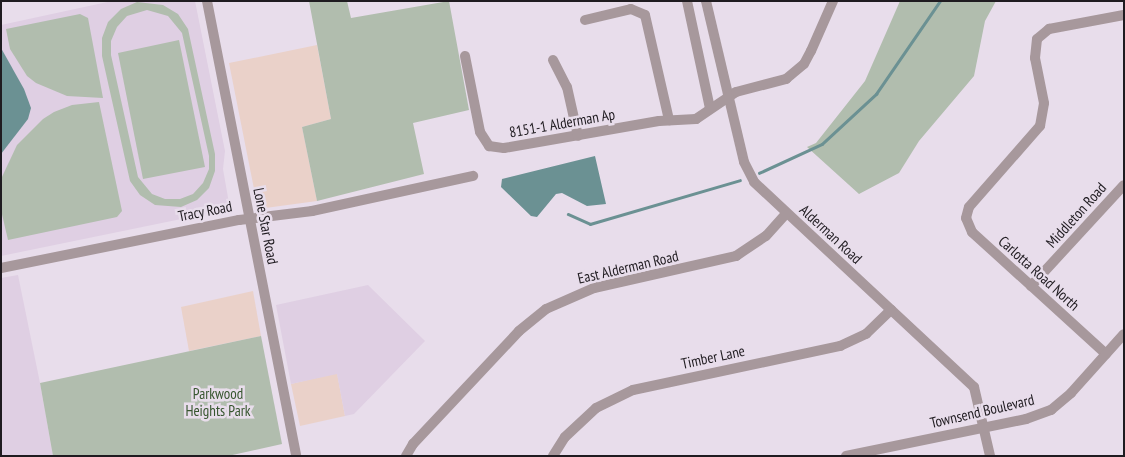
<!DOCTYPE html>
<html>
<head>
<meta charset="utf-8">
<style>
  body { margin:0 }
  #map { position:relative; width:1125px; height:457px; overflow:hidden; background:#e8ddeb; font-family:"PT Sans Narrow",sans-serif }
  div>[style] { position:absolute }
  .commercial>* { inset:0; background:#ead1c9 }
  .built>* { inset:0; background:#dfcfe3 }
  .green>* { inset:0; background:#b1bdae }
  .water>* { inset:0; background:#6b9193 }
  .stream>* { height:2.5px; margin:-1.25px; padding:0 1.25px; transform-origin:1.25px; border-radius:1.25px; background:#6b9193 }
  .minor>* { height:10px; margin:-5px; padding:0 5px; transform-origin:5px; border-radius:5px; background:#a7989c }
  span { translate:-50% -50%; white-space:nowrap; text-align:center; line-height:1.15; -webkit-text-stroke:5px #e8ddeb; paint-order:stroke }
  .street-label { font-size:15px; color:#1f1b20 }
  .park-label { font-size:15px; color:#37562f }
  .frame { position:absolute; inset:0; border:2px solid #1f1b20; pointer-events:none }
</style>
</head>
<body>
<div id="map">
  <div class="commercial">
    <i style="clip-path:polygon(317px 45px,331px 119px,302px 127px,317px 201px,258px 209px,229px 63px)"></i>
    <i style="clip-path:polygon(253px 291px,261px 336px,189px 351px,181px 307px)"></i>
    <i style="clip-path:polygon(337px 373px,345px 416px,300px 426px,291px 384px)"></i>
  </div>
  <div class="built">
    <i style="clip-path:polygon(112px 1px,195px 1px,225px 151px,223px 169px,230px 209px,1px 256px,1px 25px)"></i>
    <i style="clip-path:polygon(18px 275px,40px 383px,53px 456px,1px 456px,1px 278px)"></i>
    <i style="clip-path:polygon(368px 285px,425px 341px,354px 414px,345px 416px,337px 374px,291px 384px,276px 305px)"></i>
  </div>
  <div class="green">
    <i style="clip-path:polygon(309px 1px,347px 1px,351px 18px,449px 1px,469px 110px,413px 123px,424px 174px,317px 201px,302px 127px,331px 119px)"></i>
    <i style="clip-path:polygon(900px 1px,996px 1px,985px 21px,974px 76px,919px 141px,899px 173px,859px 194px,807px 147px,816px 143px,865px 81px)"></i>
    <i style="clip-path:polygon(evenodd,137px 2px,163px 5px,178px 14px,188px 29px,215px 154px,215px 171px,209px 188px,197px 200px,181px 207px,155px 205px,140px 195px,130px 181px,102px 56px,102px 38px,108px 22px,121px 9px,137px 2px,147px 10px,168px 16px,182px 33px,209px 156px,209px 169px,203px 183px,193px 194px,180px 199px,165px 199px,152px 194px,138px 177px,111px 55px,111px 41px,117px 27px,127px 16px,147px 10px)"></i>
    <i style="clip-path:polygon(80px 14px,88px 18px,103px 98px,67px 96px,36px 83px,27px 76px,10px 49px,6px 29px)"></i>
    <i style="clip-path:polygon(179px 40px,205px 167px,143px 179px,118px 53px)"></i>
    <i style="clip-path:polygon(99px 102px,122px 211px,117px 217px,8px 240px,1px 210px,1px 179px,17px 145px,43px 119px,54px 112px,72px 105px)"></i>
    <i style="clip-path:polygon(261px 336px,282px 444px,228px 456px,53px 456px,40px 383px)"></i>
  </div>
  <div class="water">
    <i style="clip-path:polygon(1px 48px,24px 89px,31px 108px,28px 119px,1px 154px)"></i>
    <i style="clip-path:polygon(595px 156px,606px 204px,587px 206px,562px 193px,556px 194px,537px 217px,531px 216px,501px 187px,502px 179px)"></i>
  </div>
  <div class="stream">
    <i style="left:759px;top:173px;width:69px;rotate:-24.7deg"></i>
    <i style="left:822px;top:144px;width:74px;rotate:-42.8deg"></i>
    <i style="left:876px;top:94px;width:113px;rotate:-55.5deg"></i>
    <i style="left:568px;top:214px;width:24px;rotate:24deg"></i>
    <i style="left:590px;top:224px;width:156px;rotate:-16.3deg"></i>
  </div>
  <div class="minor">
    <i style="left:207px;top:1px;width:464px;rotate:78.9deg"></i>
    <i style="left:687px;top:1px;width:109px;rotate:77.9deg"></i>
    <i style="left:706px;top:1px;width:165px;rotate:76.7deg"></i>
    <i style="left:744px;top:162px;width:22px;rotate:63deg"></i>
    <i style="left:754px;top:182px;width:301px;rotate:43deg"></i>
    <i style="left:974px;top:387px;width:71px;rotate:76.9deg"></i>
    <i style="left:585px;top:20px;width:47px;rotate:-13.4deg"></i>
    <i style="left:631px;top:9px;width:15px;rotate:23deg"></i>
    <i style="left:645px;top:15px;width:108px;rotate:77.1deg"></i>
    <i style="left:465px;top:56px;width:77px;rotate:78.8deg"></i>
    <i style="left:480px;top:132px;width:17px;rotate:57deg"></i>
    <i style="left:489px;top:146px;width:15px;rotate:8deg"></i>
    <i style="left:504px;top:148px;width:157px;rotate:-9.9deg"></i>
    <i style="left:659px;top:121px;width:37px;rotate:-3deg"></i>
    <i style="left:696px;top:119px;width:48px;rotate:-34deg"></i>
    <i style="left:736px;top:92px;width:52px;rotate:-14.6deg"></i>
    <i style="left:786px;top:79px;width:23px;rotate:-40deg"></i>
    <i style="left:804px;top:64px;width:15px;rotate:-62deg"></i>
    <i style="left:811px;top:51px;width:55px;rotate:-66.3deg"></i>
    <i style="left:553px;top:60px;width:30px;rotate:63deg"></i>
    <i style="left:567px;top:87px;width:50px;rotate:77.3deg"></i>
    <i style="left:1px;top:268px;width:243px;rotate:-11.4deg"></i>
    <i style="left:239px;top:220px;width:74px;rotate:-7deg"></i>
    <i style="left:312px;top:211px;width:165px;rotate:-12.3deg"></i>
    <i style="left:1031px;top:286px;width:137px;rotate:-47.4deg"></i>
    <i style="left:1106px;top:354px;width:181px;rotate:-137.7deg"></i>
    <i style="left:972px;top:232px;width:15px;rotate:-113deg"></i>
    <i style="left:966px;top:218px;width:11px;rotate:-75deg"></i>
    <i style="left:969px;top:207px;width:108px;rotate:-48.8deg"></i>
    <i style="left:1040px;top:126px;width:23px;rotate:-80deg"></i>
    <i style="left:1044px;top:103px;width:46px;rotate:-101.3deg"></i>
    <i style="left:1035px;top:58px;width:19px;rotate:-84deg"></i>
    <i style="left:1037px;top:39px;width:16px;rotate:-40deg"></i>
    <i style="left:1049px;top:29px;width:76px;rotate:-10.6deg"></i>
    <i style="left:406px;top:456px;width:14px;rotate:-60deg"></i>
    <i style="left:413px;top:444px;width:155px;rotate:-46.8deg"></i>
    <i style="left:519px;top:331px;width:35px;rotate:-39deg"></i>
    <i style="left:546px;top:309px;width:52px;rotate:-23.6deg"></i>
    <i style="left:594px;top:288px;width:146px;rotate:-12.7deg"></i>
    <i style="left:736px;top:256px;width:36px;rotate:-34deg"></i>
    <i style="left:766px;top:236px;width:30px;rotate:-48deg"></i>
    <i style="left:553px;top:456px;width:22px;rotate:-58deg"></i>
    <i style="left:565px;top:437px;width:42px;rotate:-43.1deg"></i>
    <i style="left:596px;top:408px;width:41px;rotate:-25.9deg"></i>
    <i style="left:633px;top:390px;width:212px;rotate:-12deg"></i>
    <i style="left:840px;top:346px;width:29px;rotate:-25deg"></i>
    <i style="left:866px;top:334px;width:35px;rotate:-44deg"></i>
    <i style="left:846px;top:456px;width:184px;rotate:-11.6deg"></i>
    <i style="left:1026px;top:419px;width:27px;rotate:-20deg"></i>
    <i style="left:1051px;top:410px;width:26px;rotate:-40deg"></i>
    <i style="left:1071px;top:393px;width:79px;rotate:-48.1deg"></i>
  </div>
  <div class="street-label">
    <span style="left:562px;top:123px;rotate:-10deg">8151-1 Alderman Ap</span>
    <span style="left:205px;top:211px;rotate:-11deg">Tracy Road</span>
    <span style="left:1076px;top:215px;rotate:-48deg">Middleton Road</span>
    <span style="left:266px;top:226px;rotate:79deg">Lone Star Road</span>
    <span style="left:831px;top:234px;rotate:43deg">Alderman Road</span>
    <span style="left:628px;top:267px;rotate:-13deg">East Alderman Road</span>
    <span style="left:1039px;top:273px;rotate:42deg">Carlotta Road North</span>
    <span style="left:713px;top:357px;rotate:-12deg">Timber Lane</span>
    <span style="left:982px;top:411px;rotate:-13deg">Townsend Boulevard</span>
  </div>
  <div class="park-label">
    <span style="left:218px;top:402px">Parkwood<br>Heights Park</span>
  </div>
  <div class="frame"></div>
</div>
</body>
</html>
